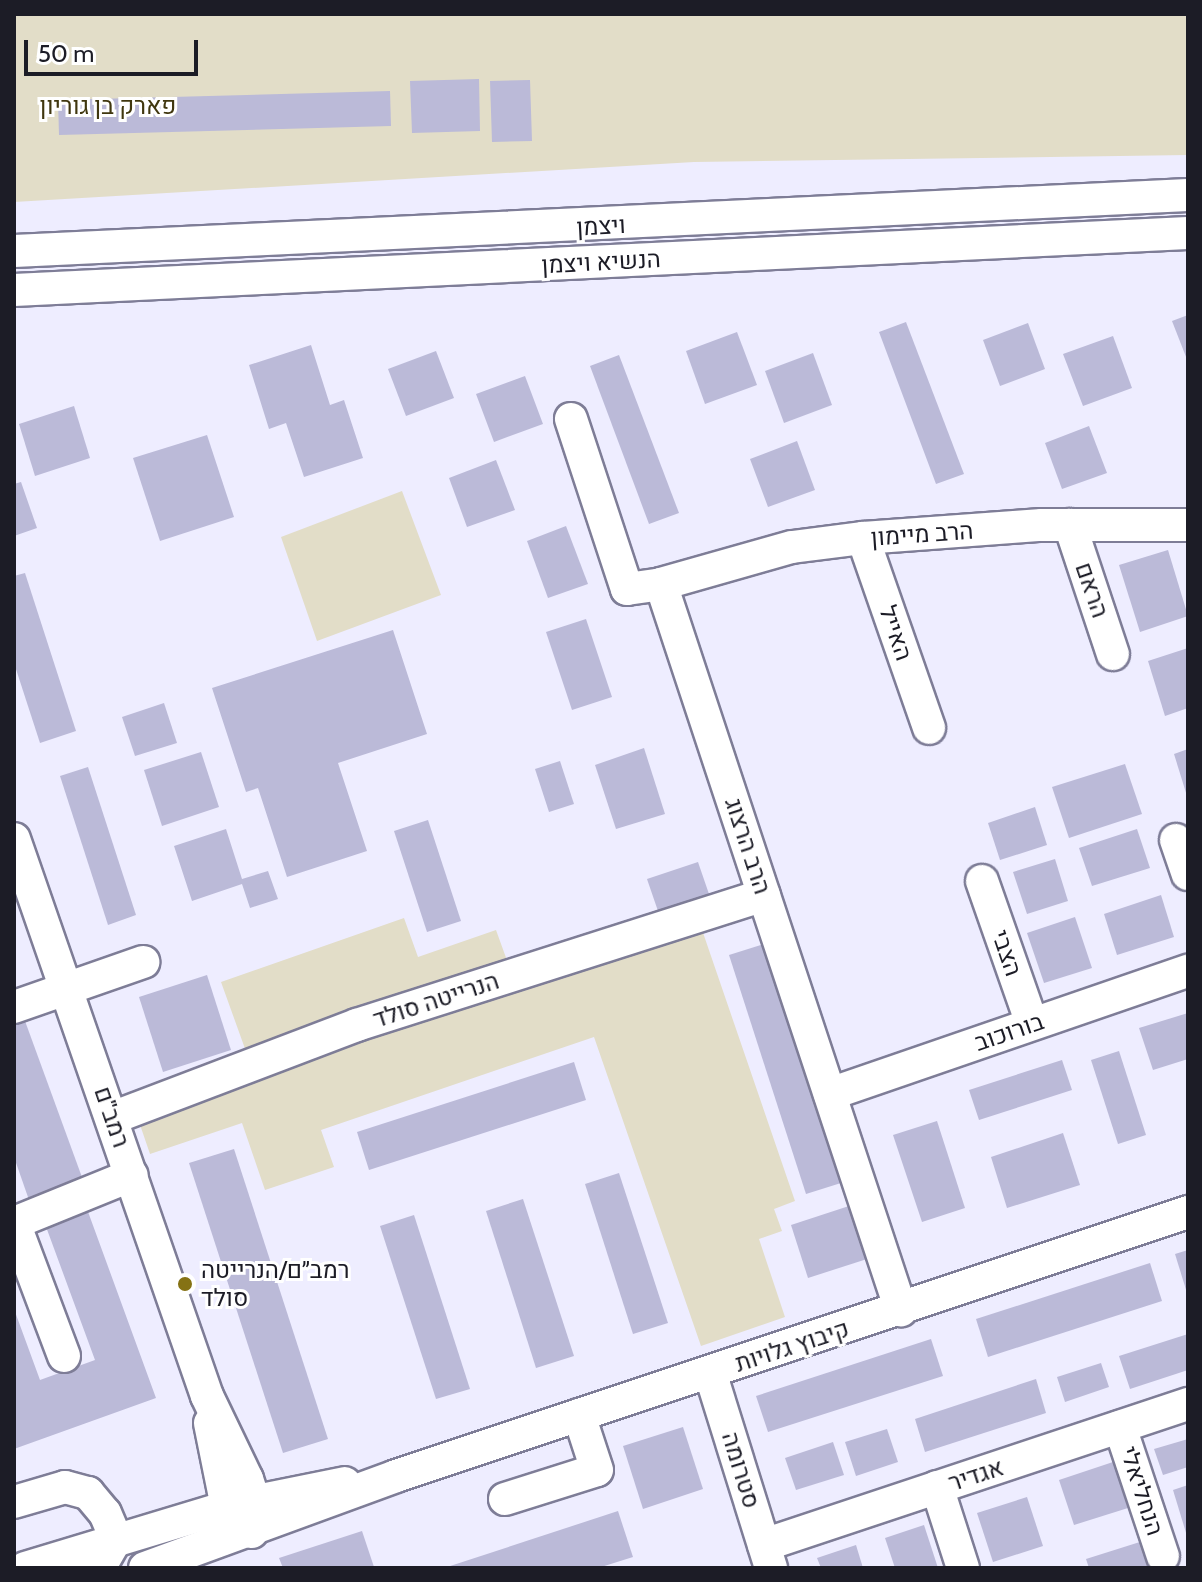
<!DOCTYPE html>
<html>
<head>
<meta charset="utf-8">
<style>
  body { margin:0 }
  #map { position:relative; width:1202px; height:1582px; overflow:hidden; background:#eeedff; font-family:Cabin,Heebo,sans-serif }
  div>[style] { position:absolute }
  .green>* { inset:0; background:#e2ddc8 }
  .building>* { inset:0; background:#bbbad8 }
  .roads { filter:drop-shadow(2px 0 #7e7d97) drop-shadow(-2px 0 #7e7d97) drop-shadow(0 2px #7e7d97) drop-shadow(0 -2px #7e7d97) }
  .minor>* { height:32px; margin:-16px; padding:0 16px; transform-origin:16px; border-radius:16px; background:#fff }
  .dots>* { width:22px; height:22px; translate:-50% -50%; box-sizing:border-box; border:4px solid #fff; border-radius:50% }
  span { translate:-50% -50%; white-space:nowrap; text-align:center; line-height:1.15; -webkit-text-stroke:6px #fff; paint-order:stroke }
  .park-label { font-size:24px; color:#40370f }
  .street-label { font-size:24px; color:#1c1c26 }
  .poi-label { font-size:24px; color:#1c1c26 }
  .left { translate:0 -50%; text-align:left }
  .frame { position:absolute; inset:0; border:16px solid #1c1c26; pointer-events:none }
  .scale { position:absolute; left:24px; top:40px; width:174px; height:36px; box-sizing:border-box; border:4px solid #1c1c26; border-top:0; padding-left:10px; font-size:24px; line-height:28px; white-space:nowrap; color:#1c1c26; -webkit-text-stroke:6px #fff; paint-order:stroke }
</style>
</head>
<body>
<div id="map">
  <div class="green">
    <i style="clip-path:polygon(14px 14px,1188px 14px,1188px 155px,694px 162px,14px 202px)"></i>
    <i style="clip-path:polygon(402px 491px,441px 595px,317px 641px,281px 537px)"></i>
    <i style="clip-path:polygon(404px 918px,418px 957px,496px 930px,509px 966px,248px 1057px,221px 982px)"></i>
    <i style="clip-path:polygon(699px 921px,795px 1201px,774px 1209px,782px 1231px,759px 1239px,785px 1317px,701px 1346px,594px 1037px,321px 1130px,334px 1167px,265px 1190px,242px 1123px,150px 1154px,136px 1113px)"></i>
  </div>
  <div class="building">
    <i style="clip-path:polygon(479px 79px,480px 131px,412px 133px,410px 81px)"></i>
    <i style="clip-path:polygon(530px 80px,532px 141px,492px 142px,490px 81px)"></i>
    <i style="clip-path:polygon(390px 91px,391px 126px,59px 135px,58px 100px)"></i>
    <i style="clip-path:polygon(1188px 315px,1188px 362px,1172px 321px)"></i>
    <i style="clip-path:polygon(906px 322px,964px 474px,936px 484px,879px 332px)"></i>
    <i style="clip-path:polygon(1028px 323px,1045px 369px,1000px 386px,983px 340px)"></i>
    <i style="clip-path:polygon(737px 332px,757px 385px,705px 404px,686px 351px)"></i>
    <i style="clip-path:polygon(1113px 336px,1132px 388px,1083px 406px,1063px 354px)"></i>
    <i style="clip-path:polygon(311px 345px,330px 405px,344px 400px,363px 458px,304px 477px,286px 423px,269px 429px,249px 365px)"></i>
    <i style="clip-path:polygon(436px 351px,454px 398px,406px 416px,388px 369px)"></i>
    <i style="clip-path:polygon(813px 353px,832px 405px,784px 423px,765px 371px)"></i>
    <i style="clip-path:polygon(619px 355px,679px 513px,649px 524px,590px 366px)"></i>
    <i style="clip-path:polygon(525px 376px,543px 424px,494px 442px,476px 394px)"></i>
    <i style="clip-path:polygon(74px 406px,90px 458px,35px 476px,19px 424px)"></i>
    <i style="clip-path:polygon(1089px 426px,1107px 473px,1062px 489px,1045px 443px)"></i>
    <i style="clip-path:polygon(207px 435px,234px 517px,160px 541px,133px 458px)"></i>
    <i style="clip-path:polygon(797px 441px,815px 490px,768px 507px,750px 459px)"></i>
    <i style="clip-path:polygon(496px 460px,515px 510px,467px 527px,449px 478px)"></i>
    <i style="clip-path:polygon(21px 482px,37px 528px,14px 536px,14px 484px)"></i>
    <i style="clip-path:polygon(566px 526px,588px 584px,548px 598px,527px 541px)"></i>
    <i style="clip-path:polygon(1168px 550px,1188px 616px,1140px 632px,1119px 565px)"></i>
    <i style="clip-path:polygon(25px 573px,76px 731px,40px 743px,14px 663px,14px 576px)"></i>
    <i style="clip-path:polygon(586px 619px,612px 697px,572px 710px,546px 632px)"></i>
    <i style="clip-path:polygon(393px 630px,427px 734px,338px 763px,367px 851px,287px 877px,258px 788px,246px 792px,212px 688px)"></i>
    <i style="clip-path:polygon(1188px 648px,1188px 708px,1165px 716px,1148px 661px)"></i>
    <i style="clip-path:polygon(164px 703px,177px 743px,135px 756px,122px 717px)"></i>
    <i style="clip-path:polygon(644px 748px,665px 814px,616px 829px,595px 765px)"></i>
    <i style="clip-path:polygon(1188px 749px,1188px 796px,1187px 796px,1174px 754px)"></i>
    <i style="clip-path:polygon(201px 752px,219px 807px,162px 826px,144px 770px)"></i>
    <i style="clip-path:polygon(560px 761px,574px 804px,549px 812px,535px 769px)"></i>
    <i style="clip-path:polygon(1125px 764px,1142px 814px,1069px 838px,1052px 787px)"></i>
    <i style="clip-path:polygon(88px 767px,136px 915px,108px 925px,60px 776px)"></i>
    <i style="clip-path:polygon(1035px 807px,1047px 845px,1000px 860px,988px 823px)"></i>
    <i style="clip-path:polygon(428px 820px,461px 921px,427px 932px,394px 831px)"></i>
    <i style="clip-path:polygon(226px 829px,242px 879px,268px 871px,278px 899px,250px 908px,242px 884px,192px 901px,174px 846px)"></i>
    <i style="clip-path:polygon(1137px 829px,1150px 868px,1092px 886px,1079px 848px)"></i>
    <i style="clip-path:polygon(1055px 859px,1068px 901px,1027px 914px,1013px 872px)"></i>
    <i style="clip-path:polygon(698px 862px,710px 897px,659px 914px,647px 879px)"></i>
    <i style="clip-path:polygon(1161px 895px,1174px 937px,1117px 955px,1104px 914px)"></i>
    <i style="clip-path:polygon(1075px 917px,1092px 968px,1044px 983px,1027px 933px)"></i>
    <i style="clip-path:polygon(764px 944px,841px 1183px,806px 1194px,729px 955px)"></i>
    <i style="clip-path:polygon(207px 975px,231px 1050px,163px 1072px,139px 997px)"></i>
    <i style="clip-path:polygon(1188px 1013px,1188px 1059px,1153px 1070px,1139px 1028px)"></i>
    <i style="clip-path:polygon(25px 1021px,83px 1180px,29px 1200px,14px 1157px,14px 1025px)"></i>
    <i style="clip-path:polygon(1119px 1051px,1146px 1135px,1118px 1144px,1091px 1060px)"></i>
    <i style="clip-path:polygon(1062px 1060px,1072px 1090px,979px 1120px,969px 1090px)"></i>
    <i style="clip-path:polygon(574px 1062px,586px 1100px,369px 1170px,357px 1132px)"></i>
    <i style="clip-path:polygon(937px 1121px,965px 1208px,922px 1222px,893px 1135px)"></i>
    <i style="clip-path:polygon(1063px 1133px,1080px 1185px,1007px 1208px,991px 1157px)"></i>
    <i style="clip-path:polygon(234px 1149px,328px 1439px,283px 1453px,189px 1163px)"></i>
    <i style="clip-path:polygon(619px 1173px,668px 1323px,633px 1334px,585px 1184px)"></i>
    <i style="clip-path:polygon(523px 1199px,574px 1356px,536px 1368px,486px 1211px)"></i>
    <i style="clip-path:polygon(849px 1206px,867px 1259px,808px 1278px,791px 1225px)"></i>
    <i style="clip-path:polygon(87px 1209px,156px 1398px,14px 1449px,14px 1309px,40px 1380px,95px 1360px,45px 1224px)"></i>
    <i style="clip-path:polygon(414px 1215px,470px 1389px,436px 1399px,380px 1226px)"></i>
    <i style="clip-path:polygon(1188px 1250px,1188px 1293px,1187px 1293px,1175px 1254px)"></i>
    <i style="clip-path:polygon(1150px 1263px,1162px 1301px,988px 1357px,976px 1319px)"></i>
    <i style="clip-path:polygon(1188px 1334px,1188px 1370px,1130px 1389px,1119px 1356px)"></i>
    <i style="clip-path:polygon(931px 1339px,943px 1376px,768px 1432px,756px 1396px)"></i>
    <i style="clip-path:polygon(1101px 1363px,1109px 1387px,1065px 1402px,1057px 1377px)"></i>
    <i style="clip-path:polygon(1036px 1379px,1046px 1413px,925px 1452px,915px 1419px)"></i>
    <i style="clip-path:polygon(683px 1427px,703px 1489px,643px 1509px,623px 1446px)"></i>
    <i style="clip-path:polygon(887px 1429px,898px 1462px,856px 1476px,845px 1442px)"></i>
    <i style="clip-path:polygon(1188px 1439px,1188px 1467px,1163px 1475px,1154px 1449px)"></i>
    <i style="clip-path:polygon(833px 1442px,844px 1475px,796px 1490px,785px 1458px)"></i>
    <i style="clip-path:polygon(1113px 1462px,1128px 1508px,1074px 1525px,1059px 1480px)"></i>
    <i style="clip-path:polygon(1188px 1485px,1188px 1536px,1187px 1536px,1173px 1490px)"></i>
    <i style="clip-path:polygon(1027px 1497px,1043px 1546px,993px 1562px,977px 1513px)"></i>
    <i style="clip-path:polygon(618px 1511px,633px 1557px,598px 1568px,444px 1568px)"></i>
    <i style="clip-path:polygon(924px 1525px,938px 1568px,895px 1568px,885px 1538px)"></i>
    <i style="clip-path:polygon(362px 1531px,374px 1567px,283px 1568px,279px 1558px)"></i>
    <i style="clip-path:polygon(1143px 1541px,1151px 1568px,1089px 1568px,1086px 1559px)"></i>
    <i style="clip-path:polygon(856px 1545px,863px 1568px,821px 1568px,817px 1558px)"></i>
  </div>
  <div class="roads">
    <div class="minor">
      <i style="left:14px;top:251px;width:1175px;rotate:-2.73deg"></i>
      <i style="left:14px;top:290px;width:1175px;rotate:-2.78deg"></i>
      <i style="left:571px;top:419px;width:179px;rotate:71.8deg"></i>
      <i style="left:627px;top:589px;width:34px;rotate:-8deg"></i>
      <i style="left:661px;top:584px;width:765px;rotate:71.71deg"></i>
      <i style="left:1070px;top:525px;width:136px;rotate:71.6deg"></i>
      <i style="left:863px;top:538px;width:201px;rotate:70.8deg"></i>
      <i style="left:661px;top:584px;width:136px;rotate:-15.8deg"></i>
      <i style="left:792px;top:547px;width:72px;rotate:-7.2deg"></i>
      <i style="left:863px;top:538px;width:179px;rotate:-4.2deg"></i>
      <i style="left:1042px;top:525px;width:146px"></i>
      <i style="left:14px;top:839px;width:589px;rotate:70.89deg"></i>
      <i style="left:207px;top:1396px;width:92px;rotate:64.3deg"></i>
      <i style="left:247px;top:1479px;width:22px;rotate:72deg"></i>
      <i style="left:254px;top:1500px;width:32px;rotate:94deg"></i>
      <i style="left:1176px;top:840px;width:36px;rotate:71deg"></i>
      <i style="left:982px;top:881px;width:151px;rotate:70.7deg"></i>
      <i style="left:14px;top:1007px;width:137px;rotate:-19.2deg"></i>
      <i style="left:830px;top:1094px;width:379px;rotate:-19deg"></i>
      <i style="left:112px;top:1118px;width:262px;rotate:-20.8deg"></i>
      <i style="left:357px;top:1025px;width:427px;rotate:-17.7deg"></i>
      <i style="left:14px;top:1223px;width:142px;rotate:69.4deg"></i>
      <i style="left:14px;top:1223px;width:127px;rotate:-22.1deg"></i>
      <i style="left:710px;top:1372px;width:205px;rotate:72.7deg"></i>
      <i style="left:210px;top:1423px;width:86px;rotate:78.6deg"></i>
      <i style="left:227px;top:1507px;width:20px;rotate:45deg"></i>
      <i style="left:1120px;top:1427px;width:136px;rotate:71.6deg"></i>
      <i style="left:937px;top:1487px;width:85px;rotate:72.2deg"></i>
      <i style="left:505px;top:1499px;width:96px;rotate:-17.5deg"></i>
      <i style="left:597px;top:1470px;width:58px;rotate:-108.1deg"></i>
      <i style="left:14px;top:1502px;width:53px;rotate:-16.4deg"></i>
      <i style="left:65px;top:1487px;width:24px;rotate:15deg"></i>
      <i style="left:88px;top:1493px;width:26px;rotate:50deg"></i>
      <i style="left:105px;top:1513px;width:28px;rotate:67deg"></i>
      <i style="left:116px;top:1539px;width:34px;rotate:120deg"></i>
      <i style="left:764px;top:1545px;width:447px;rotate:-18.4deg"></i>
      <i style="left:25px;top:1568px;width:211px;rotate:-16.8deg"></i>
      <i style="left:227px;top:1507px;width:120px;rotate:-11.5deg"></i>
      <i style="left:145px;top:1568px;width:267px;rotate:-20.1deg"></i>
      <i style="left:396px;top:1476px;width:835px;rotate:-18.43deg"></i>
    </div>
  </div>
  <div class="dots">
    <i style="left:185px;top:1284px;background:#857214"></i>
  </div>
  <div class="park-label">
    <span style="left:108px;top:106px">פארק בן גוריון</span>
  </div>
  <div class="street-label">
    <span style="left:601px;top:226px;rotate:-3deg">ויצמן</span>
    <span style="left:601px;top:262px;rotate:-3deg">הנשיא ויצמן</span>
    <span style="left:922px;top:534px;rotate:-4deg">הרב מיימון</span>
    <span style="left:1092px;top:590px;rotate:71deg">הראם</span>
    <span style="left:896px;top:633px;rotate:71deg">האייל</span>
    <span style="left:748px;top:846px;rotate:72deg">הרב הרצוג</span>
    <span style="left:1007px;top:953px;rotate:71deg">הצבי</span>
    <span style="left:436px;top:1000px;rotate:-18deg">הנרייטה סולד</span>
    <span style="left:1009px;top:1032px;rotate:-19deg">בורוכוב</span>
    <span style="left:112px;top:1117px;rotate:71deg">רמב"ם</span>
    <span style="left:792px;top:1346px;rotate:-18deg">קיבוץ גלויות</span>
    <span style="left:741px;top:1470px;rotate:73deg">סטרומה</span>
    <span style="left:976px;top:1475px;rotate:-18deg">אגדיר</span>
    <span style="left:1142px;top:1491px;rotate:72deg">הנחליאלי</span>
  </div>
  <div class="poi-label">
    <span class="left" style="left:201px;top:1284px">רמב״ם/הנרייטה<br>סולד</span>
  </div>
  <div class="frame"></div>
  <div class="scale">50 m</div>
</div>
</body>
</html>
